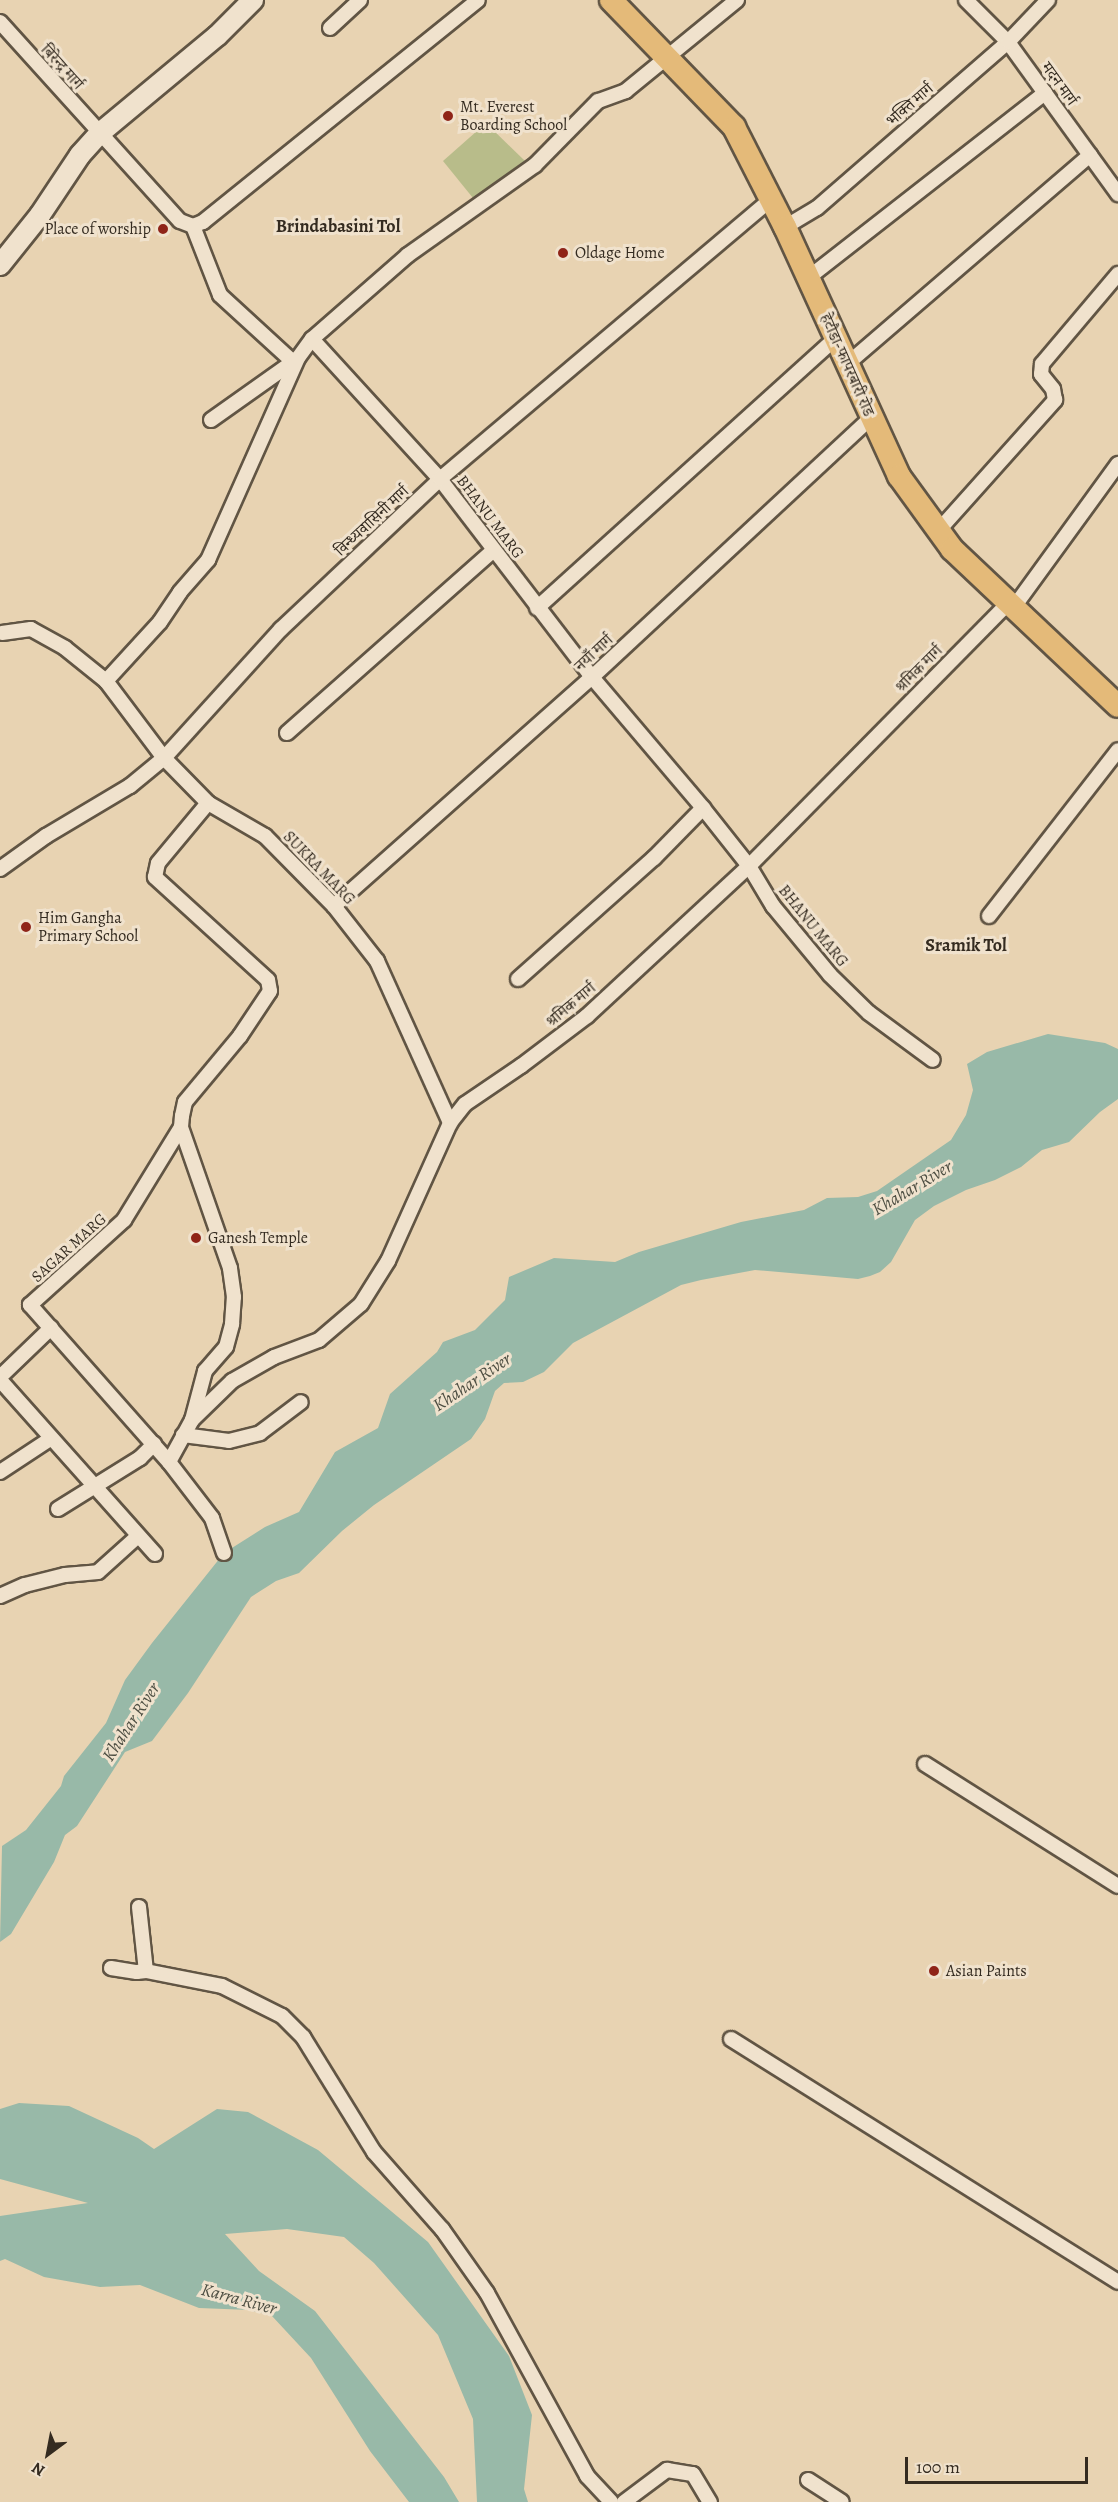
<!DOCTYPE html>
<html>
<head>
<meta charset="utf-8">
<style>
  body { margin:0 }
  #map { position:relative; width:1118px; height:2502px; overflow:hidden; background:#e8d3b2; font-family:Alegreya,"Noto Serif Devanagari",serif }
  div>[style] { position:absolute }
  .green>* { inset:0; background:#b8bc8a }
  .water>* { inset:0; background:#98b9a8 }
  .roads { filter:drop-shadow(2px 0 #615544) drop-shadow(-2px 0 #615544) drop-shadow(0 2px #615544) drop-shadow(0 -2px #615544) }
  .minor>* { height:14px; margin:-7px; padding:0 7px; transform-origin:7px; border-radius:7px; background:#f0e2cd }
  .secondary>* { height:20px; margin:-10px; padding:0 10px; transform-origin:10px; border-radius:10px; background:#f0e2cd }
  .trunk>* { height:22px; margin:-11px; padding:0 11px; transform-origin:11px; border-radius:11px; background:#e4ba79 }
  .dots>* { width:16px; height:16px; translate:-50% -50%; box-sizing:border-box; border:3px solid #f0e2cd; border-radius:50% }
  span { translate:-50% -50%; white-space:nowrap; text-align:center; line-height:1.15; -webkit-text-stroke:6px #f0e2cd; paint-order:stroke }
  .street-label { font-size:16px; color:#342b20 }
  .poi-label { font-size:16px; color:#342b20 }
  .left { translate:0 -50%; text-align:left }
  .right { translate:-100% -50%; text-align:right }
  .neighbourhood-label { font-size:18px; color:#342b20; font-weight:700 }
  .water-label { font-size:18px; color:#4d4e42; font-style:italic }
  .north { position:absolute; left:18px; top:2424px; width:60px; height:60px; -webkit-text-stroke:4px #f0e2cd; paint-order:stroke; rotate:212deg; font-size:16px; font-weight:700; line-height:24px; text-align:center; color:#342b20 }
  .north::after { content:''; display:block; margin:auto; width:21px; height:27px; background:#342b20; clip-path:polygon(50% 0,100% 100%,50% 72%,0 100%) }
  .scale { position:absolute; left:905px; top:2457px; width:183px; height:27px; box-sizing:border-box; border:3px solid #342b20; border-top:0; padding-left:8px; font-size:18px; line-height:21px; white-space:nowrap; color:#342b20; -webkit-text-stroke:4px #f0e2cd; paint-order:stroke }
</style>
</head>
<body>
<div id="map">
  <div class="green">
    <i style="clip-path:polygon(486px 123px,525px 161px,473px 198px,443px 161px)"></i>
  </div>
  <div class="water">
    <i style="clip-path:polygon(1048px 1034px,1105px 1043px,1118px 1049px,1118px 1099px,1100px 1112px,1069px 1142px,1042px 1150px,1021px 1167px,995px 1180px,966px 1190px,934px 1206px,915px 1220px,891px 1262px,880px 1272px,870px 1276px,858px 1279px,755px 1270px,701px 1280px,681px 1285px,573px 1343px,544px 1372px,523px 1382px,504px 1383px,495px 1391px,485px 1419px,471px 1439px,374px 1505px,342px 1531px,299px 1573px,276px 1581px,251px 1597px,188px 1693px,152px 1741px,125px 1752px,77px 1826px,65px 1835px,54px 1862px,11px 1934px,0 1942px,2px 1846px,26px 1830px,61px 1786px,64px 1776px,106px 1723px,125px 1680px,152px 1643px,224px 1553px,265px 1527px,299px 1512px,335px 1452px,378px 1428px,390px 1394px,437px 1352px,443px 1342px,475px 1330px,505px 1300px,509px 1277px,554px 1258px,615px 1262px,639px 1252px,741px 1222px,804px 1210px,827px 1198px,858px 1197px,877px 1191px,951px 1140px,966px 1115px,973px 1090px,967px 1064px,987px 1052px)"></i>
    <i style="clip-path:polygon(19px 2103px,69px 2106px,138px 2138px,154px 2149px,217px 2109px,248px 2112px,318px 2150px,428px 2242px,509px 2356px,532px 2415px,524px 2489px,528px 2502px,477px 2502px,473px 2419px,438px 2335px,374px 2263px,344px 2237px,287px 2229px,225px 2234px,259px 2271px,315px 2311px,444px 2477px,459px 2502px,409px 2502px,370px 2451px,311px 2358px,272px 2316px,250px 2310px,199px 2308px,140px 2285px,100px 2287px,44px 2277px,5px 2259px,0 2261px,0 2216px,88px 2203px,0 2179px,0 2109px)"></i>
  </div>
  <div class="roads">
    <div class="minor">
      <i style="left:737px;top:0;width:144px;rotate:140.7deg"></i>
      <i style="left:626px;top:91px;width:30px;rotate:160deg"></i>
      <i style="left:598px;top:101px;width:90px;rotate:134.5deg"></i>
      <i style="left:535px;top:165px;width:156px;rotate:144.7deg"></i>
      <i style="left:408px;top:255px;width:128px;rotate:138.8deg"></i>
      <i style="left:312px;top:339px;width:190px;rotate:47.6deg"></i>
      <i style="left:440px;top:479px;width:250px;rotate:52.5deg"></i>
      <i style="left:592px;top:677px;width:172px;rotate:49.7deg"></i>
      <i style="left:703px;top:808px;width:74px;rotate:51.6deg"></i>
      <i style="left:749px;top:866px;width:47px;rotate:59deg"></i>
      <i style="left:773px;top:906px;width:89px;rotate:50.4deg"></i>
      <i style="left:830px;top:975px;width:54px;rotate:44.3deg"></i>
      <i style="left:869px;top:1013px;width:79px;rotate:36.3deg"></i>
      <i style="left:966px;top:0;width:59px;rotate:45deg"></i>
      <i style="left:1008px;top:42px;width:188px;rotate:54.1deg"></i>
      <i style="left:0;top:22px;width:268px;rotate:47.9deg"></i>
      <i style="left:180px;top:221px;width:14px;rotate:21deg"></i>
      <i style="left:193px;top:226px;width:11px;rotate:-22deg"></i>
      <i style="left:203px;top:222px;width:353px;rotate:-38.9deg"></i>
      <i style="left:330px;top:28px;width:41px;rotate:-43deg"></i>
      <i style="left:193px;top:226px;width:74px;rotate:68.6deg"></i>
      <i style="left:220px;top:295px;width:99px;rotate:42.5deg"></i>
      <i style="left:785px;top:227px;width:37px;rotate:-31deg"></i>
      <i style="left:817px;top:208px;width:253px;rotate:-41deg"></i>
      <i style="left:1008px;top:42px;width:58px;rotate:-46.4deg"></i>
      <i style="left:808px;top:278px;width:301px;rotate:-38deg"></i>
      <i style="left:846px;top:365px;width:322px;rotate:-40.7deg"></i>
      <i style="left:211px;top:420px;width:105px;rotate:-35.3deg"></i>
      <i style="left:938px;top:531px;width:176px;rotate:-48.2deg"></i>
      <i style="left:1055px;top:400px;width:11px;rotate:-100deg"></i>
      <i style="left:1053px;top:389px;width:19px;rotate:-129deg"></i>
      <i style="left:1041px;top:374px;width:10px;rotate:-84deg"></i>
      <i style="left:1042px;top:364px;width:118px;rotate:-49.8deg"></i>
      <i style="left:1014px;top:607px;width:177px;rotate:-54deg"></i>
      <i style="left:537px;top:608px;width:401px;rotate:-42.1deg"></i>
      <i style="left:2px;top:633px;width:29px;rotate:-8deg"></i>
      <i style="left:31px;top:629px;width:39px;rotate:29deg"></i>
      <i style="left:65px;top:648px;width:53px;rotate:38.8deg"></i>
      <i style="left:106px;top:681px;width:96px;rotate:53deg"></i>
      <i style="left:164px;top:758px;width:63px;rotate:45.6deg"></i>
      <i style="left:208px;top:803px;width:66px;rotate:30.1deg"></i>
      <i style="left:265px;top:836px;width:98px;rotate:45.4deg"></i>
      <i style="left:334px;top:906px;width:70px;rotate:52deg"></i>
      <i style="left:377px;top:961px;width:178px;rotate:65.7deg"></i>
      <i style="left:106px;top:681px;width:80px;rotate:-47.5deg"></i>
      <i style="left:160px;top:622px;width:36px;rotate:-56deg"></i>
      <i style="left:180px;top:592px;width:43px;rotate:-48.8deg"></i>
      <i style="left:208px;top:560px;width:221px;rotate:-66deg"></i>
      <i style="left:298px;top:358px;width:24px;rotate:-54deg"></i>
      <i style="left:287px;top:733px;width:276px;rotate:-41.5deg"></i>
      <i style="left:0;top:869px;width:57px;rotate:-35.7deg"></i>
      <i style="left:46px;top:836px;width:98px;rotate:-30.8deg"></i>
      <i style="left:130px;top:786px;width:44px;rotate:-39.5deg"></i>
      <i style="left:164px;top:758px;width:174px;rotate:-47.8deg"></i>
      <i style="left:281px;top:629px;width:219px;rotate:-43.3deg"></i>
      <i style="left:440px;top:479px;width:434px;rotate:-40.2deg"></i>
      <i style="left:334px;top:906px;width:345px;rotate:-41.6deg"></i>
      <i style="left:592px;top:677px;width:381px;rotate:-42.9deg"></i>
      <i style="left:989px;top:916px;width:210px;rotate:-52.1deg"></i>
      <i style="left:518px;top:979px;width:182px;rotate:-41.7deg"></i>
      <i style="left:654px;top:858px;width:70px;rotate:-45.6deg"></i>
      <i style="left:0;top:1377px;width:71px;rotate:-43.9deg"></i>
      <i style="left:0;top:1380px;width:233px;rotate:48.3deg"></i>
      <i style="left:192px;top:1420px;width:51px;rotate:-75.1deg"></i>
      <i style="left:205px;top:1371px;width:32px;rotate:-49deg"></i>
      <i style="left:226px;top:1347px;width:24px;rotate:-75deg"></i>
      <i style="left:232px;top:1324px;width:27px;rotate:-86deg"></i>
      <i style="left:234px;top:1297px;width:29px;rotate:-98deg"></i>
      <i style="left:230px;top:1268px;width:149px;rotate:-109.2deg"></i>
      <i style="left:181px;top:1127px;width:11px;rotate:-85deg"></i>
      <i style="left:182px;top:1116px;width:14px;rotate:-78deg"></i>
      <i style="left:185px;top:1102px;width:86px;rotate:-50.2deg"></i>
      <i style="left:240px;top:1036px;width:54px;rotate:-56.3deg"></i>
      <i style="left:270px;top:991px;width:11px;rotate:-100deg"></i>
      <i style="left:268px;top:980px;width:153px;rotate:-137.7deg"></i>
      <i style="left:155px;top:877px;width:14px;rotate:-78deg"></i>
      <i style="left:158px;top:863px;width:78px;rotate:-50.2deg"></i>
      <i style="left:183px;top:1435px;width:46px;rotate:7.4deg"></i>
      <i style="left:229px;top:1441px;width:32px;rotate:-14deg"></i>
      <i style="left:260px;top:1433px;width:51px;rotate:-37.1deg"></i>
      <i style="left:169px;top:1462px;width:210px;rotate:-131.5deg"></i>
      <i style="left:30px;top:1305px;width:127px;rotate:-42.1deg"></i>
      <i style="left:124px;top:1220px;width:109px;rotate:-58.5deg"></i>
      <i style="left:0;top:1472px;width:60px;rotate:-33.4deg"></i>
      <i style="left:58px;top:1509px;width:97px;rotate:-31.9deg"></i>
      <i style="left:140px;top:1458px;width:20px;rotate:-45deg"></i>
      <i style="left:224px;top:1553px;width:37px;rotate:-109deg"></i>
      <i style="left:212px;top:1518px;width:71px;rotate:-127.5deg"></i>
      <i style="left:169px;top:1462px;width:48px;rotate:-61.3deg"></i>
      <i style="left:192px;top:1420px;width:56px;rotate:-44.3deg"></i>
      <i style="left:232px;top:1381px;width:48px;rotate:-29.7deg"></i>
      <i style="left:274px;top:1357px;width:48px;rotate:-20.7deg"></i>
      <i style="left:319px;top:1340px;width:55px;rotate:-40.6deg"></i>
      <i style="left:361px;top:1304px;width:51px;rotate:-57.9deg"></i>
      <i style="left:388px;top:1261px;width:151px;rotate:-65.8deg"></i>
      <i style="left:450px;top:1123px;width:24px;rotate:-52deg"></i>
      <i style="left:465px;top:1104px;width:68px;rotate:-34.2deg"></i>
      <i style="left:521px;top:1066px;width:83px;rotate:-37.1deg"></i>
      <i style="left:587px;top:1016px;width:221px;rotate:-42.8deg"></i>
      <i style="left:749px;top:866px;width:371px;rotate:-45.4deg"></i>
      <i style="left:0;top:1596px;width:27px;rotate:-24deg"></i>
      <i style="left:25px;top:1585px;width:41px;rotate:-14deg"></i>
      <i style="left:65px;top:1575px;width:33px;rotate:-5deg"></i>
      <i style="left:98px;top:1572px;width:54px;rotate:-42deg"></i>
      <i style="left:925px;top:1764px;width:228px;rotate:32.3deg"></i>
      <i style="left:139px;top:1907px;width:64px;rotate:83.8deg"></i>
      <i style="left:111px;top:1968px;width:26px;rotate:9deg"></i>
      <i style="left:137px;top:1972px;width:9px;rotate:-6deg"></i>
      <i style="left:146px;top:1971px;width:77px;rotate:11.2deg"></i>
      <i style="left:222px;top:1986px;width:67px;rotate:26.6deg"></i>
      <i style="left:282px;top:2016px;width:30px;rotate:45deg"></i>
      <i style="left:303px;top:2037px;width:135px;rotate:58.3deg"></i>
      <i style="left:374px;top:2152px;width:103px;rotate:48.6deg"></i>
      <i style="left:442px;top:2229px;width:78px;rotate:54.9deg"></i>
      <i style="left:487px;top:2293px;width:209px;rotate:61.3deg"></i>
      <i style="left:587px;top:2476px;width:35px;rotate:47deg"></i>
      <i style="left:731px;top:2039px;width:457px;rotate:32.1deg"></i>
      <i style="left:808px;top:2480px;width:40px;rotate:32.9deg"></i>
      <i style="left:624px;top:2502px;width:54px;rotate:-36.7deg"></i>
      <i style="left:667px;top:2470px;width:26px;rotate:9deg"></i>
      <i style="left:693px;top:2474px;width:33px;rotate:59deg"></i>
    </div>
    <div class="secondary">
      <i style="left:0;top:265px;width:64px;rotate:-51.3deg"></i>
      <i style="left:40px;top:215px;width:72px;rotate:-56.3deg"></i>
      <i style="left:80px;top:155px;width:30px;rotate:-48deg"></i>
      <i style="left:100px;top:133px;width:152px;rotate:-39.7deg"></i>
      <i style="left:217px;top:36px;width:51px;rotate:-45deg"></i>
    </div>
    <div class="trunk">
      <i style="left:611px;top:0;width:177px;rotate:45.9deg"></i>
      <i style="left:734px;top:127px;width:112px;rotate:63deg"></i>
      <i style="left:785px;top:227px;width:274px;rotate:65.4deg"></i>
      <i style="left:899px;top:476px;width:90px;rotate:54deg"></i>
      <i style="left:952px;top:549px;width:228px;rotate:43.4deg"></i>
    </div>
  </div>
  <div class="dots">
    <i style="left:448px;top:116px;background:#8f2418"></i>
    <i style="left:163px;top:229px;background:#8f2418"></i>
    <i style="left:563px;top:253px;background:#8f2418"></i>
    <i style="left:26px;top:927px;background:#8f2418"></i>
    <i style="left:196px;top:1238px;background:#8f2418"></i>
    <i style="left:934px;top:1971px;background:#8f2418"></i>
  </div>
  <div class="street-label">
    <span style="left:62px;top:67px;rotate:48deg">बिरेन्द्र मार्ग</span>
    <span style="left:1059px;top:84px;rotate:54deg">मदन मार्ग</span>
    <span style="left:910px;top:105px;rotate:-41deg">भक्ति मार्ग</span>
    <span style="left:847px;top:365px;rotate:66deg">हेटौडा-फापरबारी रोड</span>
    <span style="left:490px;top:517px;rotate:53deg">BHANU MARG</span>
    <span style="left:372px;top:521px;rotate:-43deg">विन्ध्यवासिनी मार्ग</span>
    <span style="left:594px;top:653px;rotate:-43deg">नयाँ मार्ग</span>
    <span style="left:919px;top:669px;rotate:-45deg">श्रमिक मार्ग</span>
    <span style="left:319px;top:868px;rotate:46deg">SUKRA MARG</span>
    <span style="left:813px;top:926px;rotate:51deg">BHANU MARG</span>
    <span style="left:571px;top:1005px;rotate:-40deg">श्रमिक मार्ग</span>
    <span style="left:69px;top:1248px;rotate:-42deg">SAGAR MARG</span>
  </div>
  <div class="poi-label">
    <span class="left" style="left:460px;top:116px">Mt. Everest<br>Boarding School</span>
    <span class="right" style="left:151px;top:229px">Place of worship</span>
    <span class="left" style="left:575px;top:253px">Oldage Home</span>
    <span class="left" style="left:38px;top:927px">Him Gangha<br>Primary School</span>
    <span class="left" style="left:208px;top:1238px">Ganesh Temple</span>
    <span class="left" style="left:946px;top:1971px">Asian Paints</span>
  </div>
  <div class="neighbourhood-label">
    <span style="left:338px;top:226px">Brindabasini Tol</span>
    <span style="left:966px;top:945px">Sramik Tol</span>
  </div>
  <div class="water-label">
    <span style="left:912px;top:1188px;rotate:-31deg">Khahar River</span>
    <span style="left:472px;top:1382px;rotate:-34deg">Khahar River</span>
    <span style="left:131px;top:1722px;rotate:-57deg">Khahar River</span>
    <span style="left:239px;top:2299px;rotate:15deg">Karra River</span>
  </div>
  <div class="north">N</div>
  <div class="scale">100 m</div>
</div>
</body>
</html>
